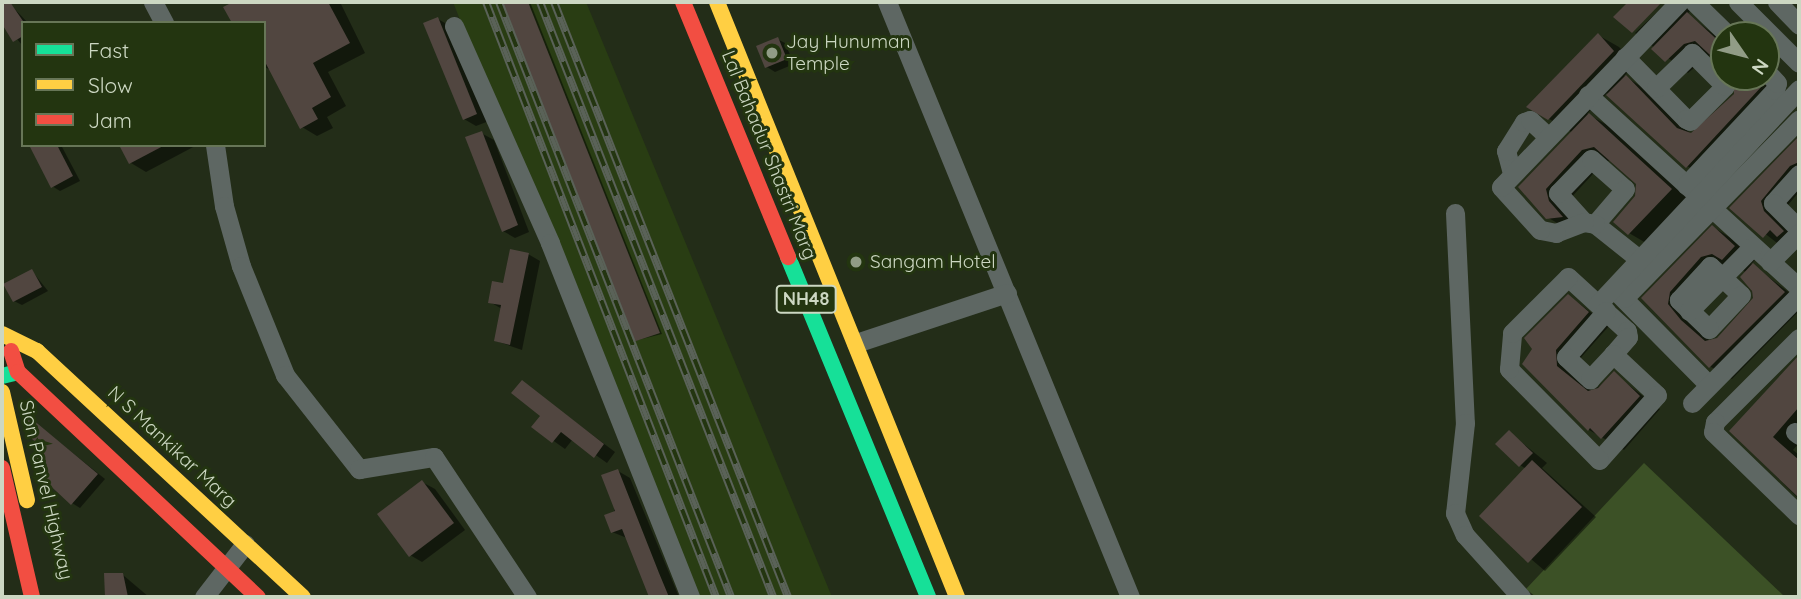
<!DOCTYPE html>
<html>
<head>
<meta charset="utf-8">
<style>
  body { margin:0 }
  #map { position:relative; width:1801px; height:599px; overflow:hidden; background:#232d18; font-family:Quicksand,sans-serif }
  div>[style] { position:absolute }
  .built>* { inset:0; background:#293d13 }
  .green>* { inset:0; background:#3c5126 }
  .shadow>* { inset:0; background:#0007 }
  .building>* { inset:0; background:#514640 }
  .street>* { height:19px; margin:-9.5px; padding:0 9.5px; transform-origin:9.5px; border-radius:9.5px; background:#5e6763 }
  .fast>* { height:16px; margin:-8px; padding:0 8px; transform-origin:8px; border-radius:8px; background:#16e098 }
  .slow>* { height:16px; margin:-8px; padding:0 8px; transform-origin:8px; border-radius:8px; background:#ffcf43 }
  .jam>* { height:16px; margin:-8px; padding:0 8px; transform-origin:8px; border-radius:8px; background:#f24e42 }
  .rail>* { height:8px; margin-top:-4px; transform-origin:0; background:repeating-linear-gradient(90deg,#233510 0 16px,#5a6258 0 32px); box-sizing:border-box; border-block:2px solid #5a6258 }
  .jam-bridge>* { height:16px; margin:-8px; padding:0 8px; transform-origin:8px; border-radius:8px; background:#f24e42 }
  .dots>* { width:19px; height:19px; translate:-50% -50%; box-sizing:border-box; border:4px solid #233510; border-radius:50% }
  span { translate:-50% -50%; white-space:nowrap; text-align:center; line-height:1.15; -webkit-text-stroke:6px #233510; paint-order:stroke }
  .shield-label span { padding:2px 5px; background:#233510; border:2px solid; border-radius:5px; -webkit-text-stroke-width:0 }
  .shield-label { font-size:18px; color:#ccd7c2; font-weight:700 }
  .poi-label { font-size:19px; color:#ccd7c2 }
  .left { translate:0 -50%; text-align:left }
  .street-label { font-size:19px; color:#ccd7c2 }
  .frame { position:absolute; inset:0; border:4px solid #ccd7c2; pointer-events:none }
  .legend { position:absolute; left:21px; top:21px; width:245px; height:126px; box-sizing:border-box; background:#233510; border:2px solid #677657; margin:0; padding:9px 12px; list-style:none; font-size:21px; color:#ccd7c2 }
  .legend li { display:flex; align-items:center; gap:14px; height:35px }
  .legend b { width:35px; border:2px solid #677657 }
  .north { position:absolute; left:1710px; top:21px; width:70px; height:70px; box-sizing:border-box; background:#233510; border:2px solid #677657; border-radius:50%; rotate:125deg; font-size:19px; font-weight:700; line-height:28px; text-align:center; color:#ccd7c2 }
  .north::after { content:''; display:block; margin:auto; width:24px; height:32px; background:#919c86; clip-path:polygon(50% 0,100% 100%,50% 72%,0 100%) }
</style>
</head>
<body>
<div id="map">
  <div class="built">
    <i style="clip-path:polygon(453px 2px,586px 2px,832px 597px,687px 597px)"></i>
  </div>
  <div class="green">
    <i style="clip-path:polygon(1644px 463px,1785px 597px,1536px 597px,1526px 589px)"></i>
  </div>
  <div class="shadow">
    <i style="clip-path:polygon(234px 2px,340px 2px,365px 53px,328px 72px,346px 106px,327px 117px,333px 128px,317px 136px,302px 127px,271px 70px,264px 67px,264px 23px)"></i>
    <i style="clip-path:polygon(502px 2px,530px 2px,662px 334px,634px 341px)"></i>
    <i style="clip-path:polygon(1668px 2px,1698px 3px,1687px 14px,1724px 42px,1724px 67px,1711px 54px,1688px 73px,1635px 33px)"></i>
    <i style="clip-path:polygon(11px 5px,28px 23px,23px 23px,22px 45px,2px 21px,2px 11px)"></i>
    <i style="clip-path:polygon(438px 19px,450px 26px,489px 121px,476px 126px,464px 119px)"></i>
    <i style="clip-path:polygon(1598px 35px,1619px 47px,1635px 64px,1624px 76px,1647px 90px,1691px 134px,1735px 96px,1734px 77px,1776px 80px,1708px 178px,1687px 166px,1607px 93px,1587px 114px,1611px 127px,1693px 202px,1651px 246px,1629px 233px,1638px 184px,1611px 160px,1604px 162px,1567px 202px,1569px 230px,1547px 217px,1520px 187px,1573px 133px,1529px 107px)"></i>
    <i style="clip-path:polygon(777px 39px,785px 43px,794px 64px,775px 72px,767px 67px)"></i>
    <i style="clip-path:polygon(481px 133px,494px 140px,529px 232px,515px 238px,503px 231px)"></i>
    <i style="clip-path:polygon(1799px 136px,1799px 192px,1782px 212px,1799px 239px,1799px 248px,1791px 243px,1785px 249px,1732px 208px)"></i>
    <i style="clip-path:polygon(31px 145px,61px 145px,80px 181px,60px 191px,52px 186px)"></i>
    <i style="clip-path:polygon(121px 145px,197px 145px,146px 172px,131px 163px)"></i>
    <i style="clip-path:polygon(evenodd,1713px 227px,1734px 240px,1755px 260px,1751px 264px,1799px 300px,1799px 311px,1732px 379px,1711px 367px,1643px 298px,1713px 227px,1734px 265px,1747px 273px,1754px 299px,1718px 339px,1710px 341px,1702px 334px,1691px 304px,1734px 265px)"></i>
    <i style="clip-path:polygon(528px 254px,540px 261px,522px 350px,496px 341px,502px 309px,490px 302px)"></i>
    <i style="clip-path:polygon(32px 271px,48px 291px,22px 305px,14px 301px)"></i>
    <i style="clip-path:polygon(1569px 296px,1609px 326px,1577px 362px,1578px 379px,1593px 391px,1614px 374px,1660px 409px,1624px 450px,1589px 430px,1524px 364px)"></i>
    <i style="clip-path:polygon(1799px 358px,1799px 443px,1793px 450px,1799px 455px,1799px 499px,1732px 431px)"></i>
    <i style="clip-path:polygon(522px 382px,615px 452px,607px 463px,573px 439px,565px 449px,534px 427px,542px 416px)"></i>
    <i style="clip-path:polygon(29px 418px,105px 479px,80px 508px,72px 503px)"></i>
    <i style="clip-path:polygon(1509px 432px,1547px 463px,1542px 468px,1596px 517px,1545px 571px,1481px 516px,1526px 469px,1520px 465px)"></i>
    <i style="clip-path:polygon(618px 471px,630px 478px,679px 597px,651px 597px,627px 538px,612px 532px)"></i>
    <i style="clip-path:polygon(422px 482px,435px 489px,465px 530px,422px 562px,410px 555px)"></i>
    <i style="clip-path:polygon(106px 575px,123px 575px,149px 597px,107px 597px)"></i>
  </div>
  <div class="building">
    <i style="clip-path:polygon(2px 2px,10px 2px,23px 21px,23px 36px,13px 42px,2px 24px)"></i>
    <i style="clip-path:polygon(233px 2px,328px 2px,350px 43px,313px 63px,331px 97px,312px 108px,318px 119px,300px 129px,264px 60px,264px 23px,232px 23px,223px 7px)"></i>
    <i style="clip-path:polygon(501px 2px,528px 2px,660px 333px,633px 342px)"></i>
    <i style="clip-path:polygon(1628px 2px,1662px 2px,1632px 33px,1613px 17px)"></i>
    <i style="clip-path:polygon(1687px 12px,1724px 46px,1724px 68px,1695px 41px,1684px 44px,1665px 62px,1651px 49px)"></i>
    <i style="clip-path:polygon(438px 17px,477px 114px,463px 120px,423px 23px)"></i>
    <i style="clip-path:polygon(1598px 33px,1614px 51px,1548px 120px,1526px 107px)"></i>
    <i style="clip-path:polygon(778px 37px,787px 59px,765px 68px,756px 46px)"></i>
    <i style="clip-path:polygon(1626px 75px,1677px 128px,1691px 133px,1734px 94px,1733px 77px,1756px 77px,1763px 85px,1686px 168px,1606px 95px)"></i>
    <i style="clip-path:polygon(1589px 113px,1672px 189px,1628px 235px,1613px 222px,1635px 196px,1636px 184px,1594px 147px,1582px 150px,1546px 189px,1549px 201px,1563px 217px,1546px 219px,1518px 187px)"></i>
    <i style="clip-path:polygon(482px 131px,518px 225px,502px 232px,465px 137px)"></i>
    <i style="clip-path:polygon(1799px 136px,1799px 162px,1790px 166px,1761px 201px,1764px 211px,1784px 231px,1777px 237px,1770px 230px,1763px 238px,1729px 208px)"></i>
    <i style="clip-path:polygon(29px 145px,57px 145px,73px 176px,51px 188px)"></i>
    <i style="clip-path:polygon(119px 145px,165px 145px,129px 164px)"></i>
    <i style="clip-path:polygon(1712px 225px,1735px 246px,1722px 260px,1712px 254px,1701px 257px,1670px 292px,1668px 304px,1681px 320px,1705px 341px,1717px 338px,1753px 298px,1752px 291px,1740px 277px,1753px 263px,1785px 292px,1709px 368px,1641px 298px)"></i>
    <i style="clip-path:polygon(510px 249px,529px 253px,510px 345px,494px 341px,501px 305px,488px 303px,492px 281px,503px 283px)"></i>
    <i style="clip-path:polygon(32px 269px,42px 287px,13px 302px,3px 284px)"></i>
    <i style="clip-path:polygon(1568px 294px,1589px 312px,1556px 350px,1557px 366px,1588px 391px,1598px 388px,1614px 371px,1640px 396px,1601px 439px,1590px 428px,1588px 431px,1522px 364px,1532px 349px,1524px 338px)"></i>
    <i style="clip-path:polygon(1799px 355px,1799px 407px,1773px 437px,1799px 460px,1799px 498px,1729px 431px)"></i>
    <i style="clip-path:polygon(522px 380px,604px 444px,594px 458px,561px 432px,552px 443px,531px 427px,540px 416px,511px 393px)"></i>
    <i style="clip-path:polygon(26px 414px,98px 474px,71px 505px,41px 477px,34px 447px,37px 443px,32px 439px)"></i>
    <i style="clip-path:polygon(1509px 430px,1533px 453px,1519px 467px,1495px 444px)"></i>
    <i style="clip-path:polygon(1532px 460px,1582px 507px,1528px 563px,1479px 516px)"></i>
    <i style="clip-path:polygon(618px 469px,659px 573px,669px 597px,649px 597px,622px 529px,611px 533px,604px 515px,615px 511px,601px 475px)"></i>
    <i style="clip-path:polygon(422px 480px,454px 523px,409px 557px,377px 514px)"></i>
    <i style="clip-path:polygon(104px 573px,123px 573px,128px 597px,105px 597px)"></i>
  </div>
  <div class="street">
    <i style="left:153px;top:2px;width:24px;rotate:62deg"></i>
    <i style="left:887px;top:2px;width:643px;rotate:67.78deg"></i>
    <i style="left:1694px;top:2px;width:47px;rotate:44.1deg"></i>
    <i style="left:1738px;top:2px;width:86px;rotate:45deg"></i>
    <i style="left:1777px;top:2px;width:32px;rotate:46deg"></i>
    <i style="left:454px;top:26px;width:237px;rotate:66.1deg"></i>
    <i style="left:550px;top:243px;width:381px;rotate:68.4deg"></i>
    <i style="left:1625px;top:57px;width:87px;rotate:45.5deg"></i>
    <i style="left:1686px;top:119px;width:4px;rotate:27deg"></i>
    <i style="left:1690px;top:121px;width:49px;rotate:-45deg"></i>
    <i style="left:1725px;top:86px;width:47px;rotate:-135deg"></i>
    <i style="left:1692px;top:53px;width:50px;rotate:135.8deg"></i>
    <i style="left:1588px;top:95px;width:286px;rotate:42.4deg"></i>
    <i style="left:215px;top:145px;width:62px;rotate:81.6deg"></i>
    <i style="left:224px;top:206px;width:62px;rotate:74.2deg"></i>
    <i style="left:241px;top:266px;width:118px;rotate:68deg"></i>
    <i style="left:285px;top:375px;width:120px;rotate:51.8deg"></i>
    <i style="left:359px;top:469px;width:76px;rotate:-9.1deg"></i>
    <i style="left:434px;top:457px;width:168px;rotate:56.4deg"></i>
    <i style="left:1512px;top:173px;width:23px;rotate:-105deg"></i>
    <i style="left:1506px;top:151px;width:34px;rotate:-58deg"></i>
    <i style="left:1524px;top:122px;width:6px;rotate:-18deg"></i>
    <i style="left:1530px;top:120px;width:25px;rotate:43deg"></i>
    <i style="left:1799px;top:174px;width:39px;rotate:132deg"></i>
    <i style="left:1773px;top:203px;width:37px;rotate:45deg"></i>
    <i style="left:1686px;top:185px;width:130px;rotate:-46.9deg"></i>
    <i style="left:1775px;top:90px;width:7px;rotate:-74deg"></i>
    <i style="left:1777px;top:83px;width:16px;rotate:-133deg"></i>
    <i style="left:1455px;top:213px;width:210px;rotate:87.3deg"></i>
    <i style="left:1465px;top:423px;width:91px;rotate:96.3deg"></i>
    <i style="left:1455px;top:513px;width:24px;rotate:66deg"></i>
    <i style="left:1465px;top:535px;width:84px;rotate:47.9deg"></i>
    <i style="left:1584px;top:222px;width:39px;rotate:-132deg"></i>
    <i style="left:1558px;top:193px;width:47px;rotate:-45.9deg"></i>
    <i style="left:1591px;top:159px;width:45px;rotate:41.4deg"></i>
    <i style="left:1625px;top:189px;width:46px;rotate:130.6deg"></i>
    <i style="left:1639px;top:259px;width:56px;rotate:-141.5deg"></i>
    <i style="left:1595px;top:224px;width:11px;rotate:-170deg"></i>
    <i style="left:1584px;top:222px;width:30px;rotate:159deg"></i>
    <i style="left:1556px;top:233px;width:16px;rotate:-169deg"></i>
    <i style="left:1540px;top:230px;width:58px;rotate:-132.2deg"></i>
    <i style="left:1501px;top:187px;width:257px;rotate:-46.1deg"></i>
    <i style="left:1770px;top:262px;width:41px;rotate:-45deg"></i>
    <i style="left:1710px;top:266px;width:42px;rotate:43.1deg"></i>
    <i style="left:1741px;top:295px;width:47px;rotate:133.3deg"></i>
    <i style="left:1709px;top:329px;width:42px;rotate:-136deg"></i>
    <i style="left:1679px;top:300px;width:46px;rotate:-47.6deg"></i>
    <i style="left:1568px;top:277px;width:80px;rotate:42.5deg"></i>
    <i style="left:1627px;top:331px;width:6px;rotate:81deg"></i>
    <i style="left:1628px;top:337px;width:23px;rotate:131deg"></i>
    <i style="left:1613px;top:354px;width:60px;rotate:43deg"></i>
    <i style="left:1657px;top:395px;width:87px;rotate:131.7deg"></i>
    <i style="left:1599px;top:460px;width:128px;rotate:-134.7deg"></i>
    <i style="left:1509px;top:369px;width:36px;rotate:-85deg"></i>
    <i style="left:1512px;top:333px;width:79px;rotate:-45deg"></i>
    <i style="left:1614px;top:289px;width:135px;rotate:45.3deg"></i>
    <i style="left:1624px;top:298px;width:250px;rotate:-45.6deg"></i>
    <i style="left:1598px;top:304px;width:294px;rotate:-46.9deg"></i>
    <i style="left:1606px;top:311px;width:61px;rotate:131deg"></i>
    <i style="left:1566px;top:357px;width:33px;rotate:43deg"></i>
    <i style="left:1590px;top:379px;width:34px;rotate:-47deg"></i>
    <i style="left:1689px;top:311px;width:91px;rotate:-45.4deg"></i>
    <i style="left:1799px;top:338px;width:119px;rotate:135deg"></i>
    <i style="left:1715px;top:422px;width:10px;rotate:101deg"></i>
    <i style="left:1713px;top:432px;width:120px;rotate:44deg"></i>
    <i style="left:856px;top:343px;width:159px;rotate:-18.3deg"></i>
    <i style="left:1692px;top:403px;width:152px;rotate:-45.3deg"></i>
    <i style="left:1795px;top:432px;width:5px;rotate:37deg"></i>
    <i style="left:204px;top:597px;width:67px;rotate:-52.3deg"></i>
  </div>
  <div class="fast">
    <i style="left:788px;top:257px;width:368px;rotate:67.6deg"></i>
    <i style="left:2px;top:376px;width:16px;rotate:-14deg"></i>
  </div>
  <div class="slow">
    <i style="left:717px;top:2px;width:642px;rotate:68.03deg"></i>
    <i style="left:2px;top:334px;width:39px;rotate:26deg"></i>
    <i style="left:37px;top:351px;width:362px;rotate:42.8deg"></i>
    <i style="left:2px;top:392px;width:111px;rotate:77deg"></i>
  </div>
  <div class="jam">
    <i style="left:683px;top:2px;width:276px;rotate:67.6deg"></i>
    <i style="left:11px;top:351px;width:22px;rotate:72deg"></i>
    <i style="left:18px;top:372px;width:329px;rotate:43.2deg"></i>
  </div>
  <div class="rail">
    <i style="left:486px;top:2px;width:638px;rotate:68.87deg"></i>
    <i style="left:499px;top:2px;width:639px;rotate:68.7deg"></i>
    <i style="left:540px;top:2px;width:639px;rotate:68.61deg"></i>
    <i style="left:554px;top:2px;width:639px;rotate:68.53deg"></i>
  </div>
  <div class="jam-bridge">
    <i style="left:2px;top:468px;width:132px;rotate:76.9deg"></i>
  </div>
  <div class="dots">
    <i style="left:772px;top:53px;background:#919c86"></i>
    <i style="left:856px;top:262px;background:#919c86"></i>
  </div>
  <div class="shield-label">
    <span style="left:806px;top:299px">NH48</span>
  </div>
  <div class="poi-label">
    <span class="left" style="left:786px;top:53px">Jay Hunuman<br>Temple</span>
    <span class="left" style="left:870px;top:262px">Sangam Hotel</span>
  </div>
  <div class="street-label">
    <span style="left:769px;top:155px;rotate:68deg">Lal Bahadur Shastri Marg</span>
    <span style="left:172px;top:447px;rotate:43deg">N S Mankikar Marg</span>
    <span style="left:46px;top:490px;rotate:77deg">Sion Panvel Highway</span>
  </div>
  <div class="frame"></div>
  <ul class="legend">
  <li><b style="height:9px;background:#16e098"></b>Fast</li>
  <li><b style="height:9px;background:#ffcf43"></b>Slow</li>
  <li><b style="height:9px;background:#f24e42"></b>Jam</li>
  </ul>
  <div class="north">N</div>
</div>
</body>
</html>
